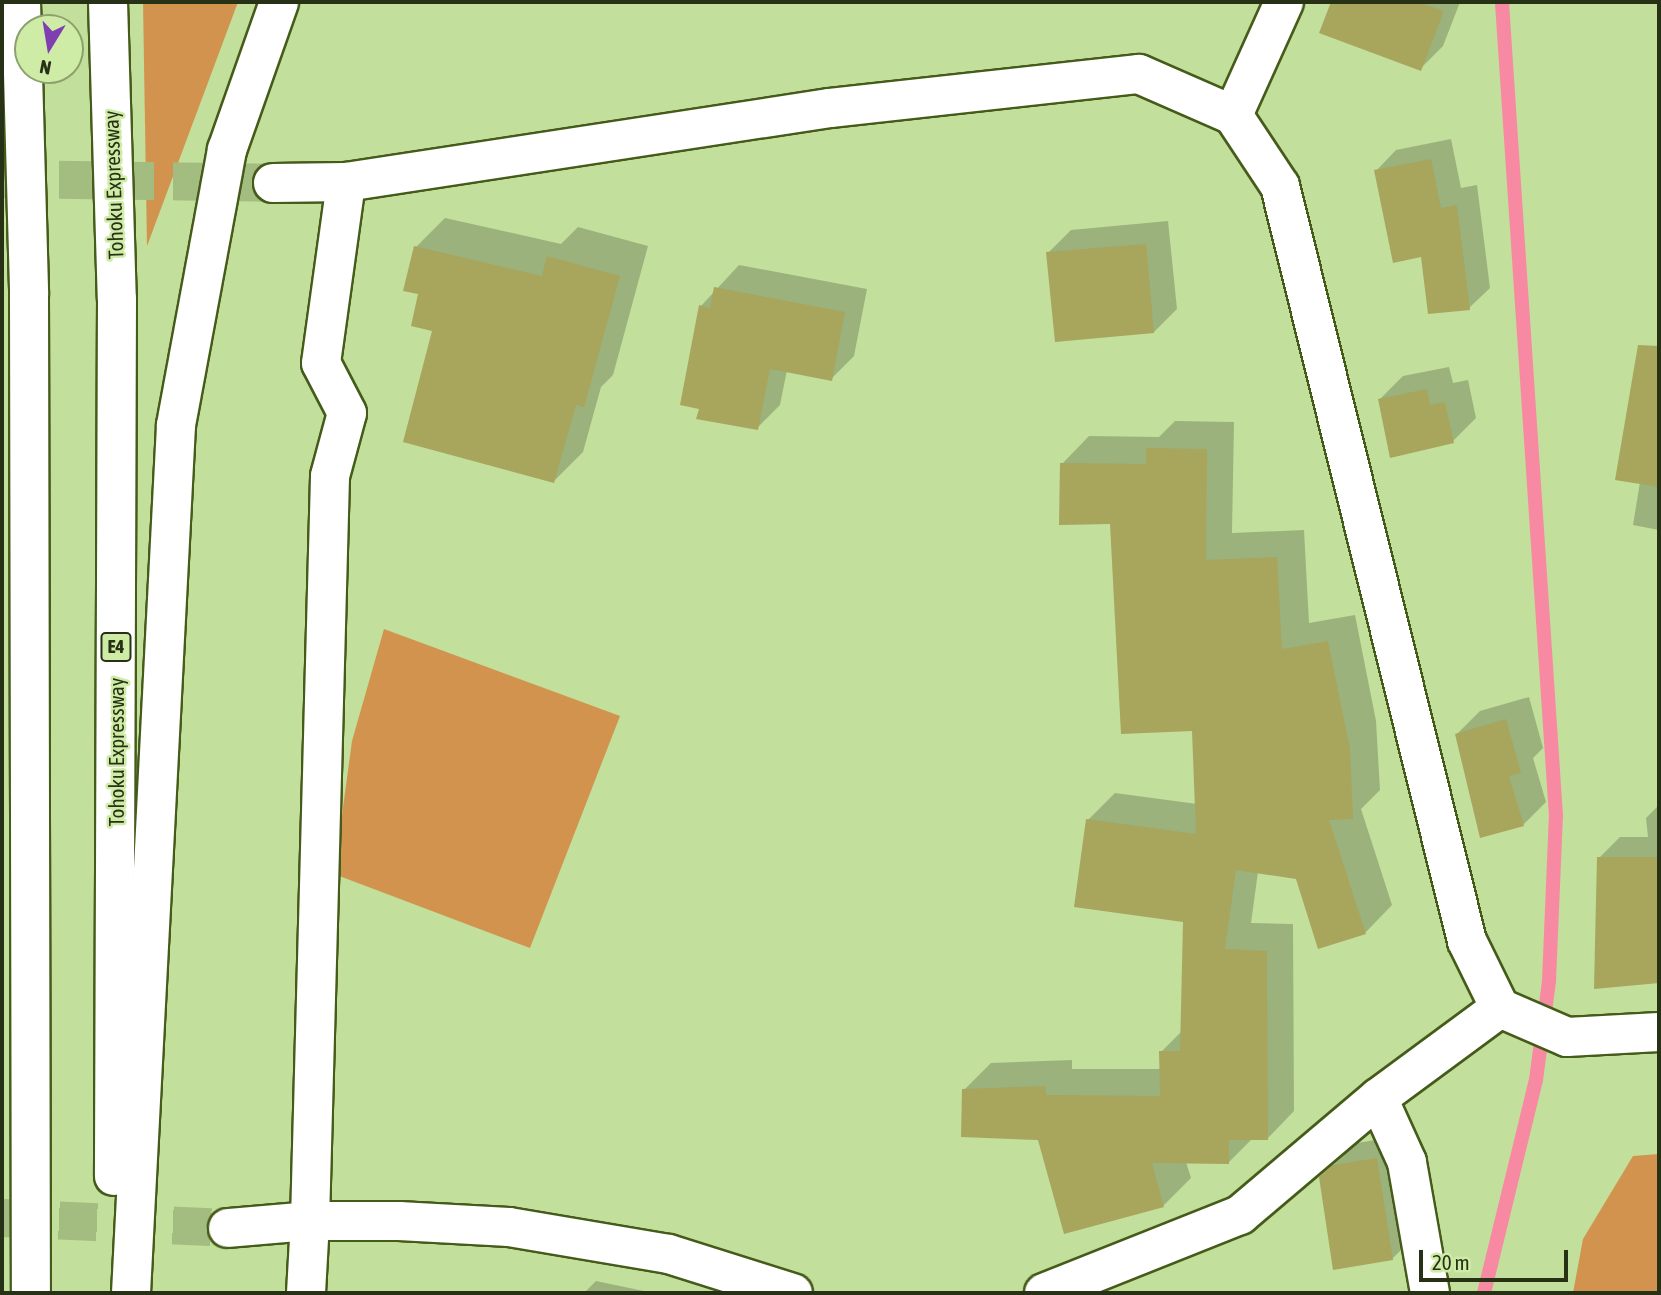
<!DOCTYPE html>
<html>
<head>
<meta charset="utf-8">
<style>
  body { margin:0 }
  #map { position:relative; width:1661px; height:1295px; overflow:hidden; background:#c2df9b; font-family:"Asap Condensed",sans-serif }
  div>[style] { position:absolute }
  .green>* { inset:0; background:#d2934f }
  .shadow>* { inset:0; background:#0003 }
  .stream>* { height:14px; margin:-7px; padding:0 7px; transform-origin:7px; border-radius:7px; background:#f889a2 }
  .building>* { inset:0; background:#a8a55d }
  .minor-tunnel>* { height:38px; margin-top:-19px; transform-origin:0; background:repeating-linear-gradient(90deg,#a3bc80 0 38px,transparent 0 57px) }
  .roads { filter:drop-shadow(2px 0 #455b1a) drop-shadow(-2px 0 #455b1a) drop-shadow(0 2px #455b1a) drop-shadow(0 -2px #455b1a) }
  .minor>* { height:38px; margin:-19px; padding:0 19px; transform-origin:19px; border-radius:19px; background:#fff }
  .highway>* { height:38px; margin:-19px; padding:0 19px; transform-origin:19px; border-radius:19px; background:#fff }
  span { translate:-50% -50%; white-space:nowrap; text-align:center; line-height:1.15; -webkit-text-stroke:5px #cfeca7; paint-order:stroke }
  .shield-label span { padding:2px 5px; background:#cfeca7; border:2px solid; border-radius:5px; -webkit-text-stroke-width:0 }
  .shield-label { font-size:19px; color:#273116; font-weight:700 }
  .street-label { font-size:21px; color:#273116 }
  .frame { position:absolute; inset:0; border:4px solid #273116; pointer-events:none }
  .north { position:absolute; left:14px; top:14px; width:70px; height:70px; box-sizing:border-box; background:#cfeca7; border:2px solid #8ca16d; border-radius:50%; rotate:191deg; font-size:19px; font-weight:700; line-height:28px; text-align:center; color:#273116 }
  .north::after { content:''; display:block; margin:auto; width:24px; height:32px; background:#7f3eb2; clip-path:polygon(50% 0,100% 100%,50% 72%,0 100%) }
  .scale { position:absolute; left:1419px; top:1250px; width:149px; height:32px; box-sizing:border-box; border:4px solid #273116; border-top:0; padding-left:9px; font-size:21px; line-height:24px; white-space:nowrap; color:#273116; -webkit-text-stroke:5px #cfeca7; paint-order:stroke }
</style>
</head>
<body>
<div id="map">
  <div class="green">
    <i style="clip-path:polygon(143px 2px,238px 2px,147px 246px)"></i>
    <i style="clip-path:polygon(384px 629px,620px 716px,530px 948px,334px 874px,352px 741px)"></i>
    <i style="clip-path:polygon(1659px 1154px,1659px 1293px,1573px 1293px,1583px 1239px,1633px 1156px)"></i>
  </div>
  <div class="shadow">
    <i style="clip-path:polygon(1335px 2px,1460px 2px,1443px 46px,1420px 69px,1322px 32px)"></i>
    <i style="clip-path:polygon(1451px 139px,1461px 188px,1477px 185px,1490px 288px,1469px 308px,1423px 255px,1376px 171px,1396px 150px)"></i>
    <i style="clip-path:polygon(445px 218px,561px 244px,578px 227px,648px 246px,613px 375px,601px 387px,583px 452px,554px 481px,434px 330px,421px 292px,416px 247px)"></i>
    <i style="clip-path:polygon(1168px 221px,1177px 309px,1154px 332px,1048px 253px,1071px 230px)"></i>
    <i style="clip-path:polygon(739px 265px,867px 289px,854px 356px,831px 379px,787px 370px,780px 405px,757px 428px,701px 407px,701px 306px)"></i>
    <i style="clip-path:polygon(1659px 345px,1659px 530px,1633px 525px,1640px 482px,1635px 369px)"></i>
    <i style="clip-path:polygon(1449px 367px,1453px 383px,1468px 380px,1476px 418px,1453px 441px,1380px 399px,1403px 376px)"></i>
    <i style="clip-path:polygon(1175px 421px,1234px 422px,1232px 533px,1304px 530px,1309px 623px,1355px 615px,1376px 721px,1380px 790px,1361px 809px,1392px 905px,1365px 933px,1297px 877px,1258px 872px,1251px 923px,1293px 924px,1294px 1111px,1267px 1139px,1252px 1139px,1229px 1162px,1186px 1162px,1191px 1178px,1164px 1205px,1065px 1232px,1040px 1138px,964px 1090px,991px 1063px,1072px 1060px,1072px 1069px,1161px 1069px,1161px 1052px,1182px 1031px,1185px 920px,1088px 820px,1115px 793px,1197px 804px,1194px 730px,1112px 523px,1062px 464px,1089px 436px,1159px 437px)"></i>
    <i style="clip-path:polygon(1529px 697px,1543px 748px,1533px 758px,1546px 802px,1523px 825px,1457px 734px,1480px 711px)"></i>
    <i style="clip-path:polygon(1659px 805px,1659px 981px,1596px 987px,1599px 858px,1620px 837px,1648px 837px,1646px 818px)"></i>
    <i style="clip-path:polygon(1400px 1136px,1415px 1236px,1392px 1259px,1321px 1177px,1357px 1143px)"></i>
    <i style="clip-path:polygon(596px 1281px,644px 1291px,643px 1293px,584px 1293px)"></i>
  </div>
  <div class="stream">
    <i style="left:1484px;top:1293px;width:219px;rotate:-76.3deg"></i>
    <i style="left:1536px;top:1080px;width:100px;rotate:-82.5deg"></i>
    <i style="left:1549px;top:981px;width:165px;rotate:-87.6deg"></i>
    <i style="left:1556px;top:816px;width:816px;rotate:-93.8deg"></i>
  </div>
  <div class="building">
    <i style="clip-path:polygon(1331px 2px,1418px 2px,1444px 11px,1421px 71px,1319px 33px)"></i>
    <i style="clip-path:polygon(1431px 159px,1441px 208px,1457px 205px,1470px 310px,1428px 314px,1421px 257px,1393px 263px,1374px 170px)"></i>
    <i style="clip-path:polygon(1146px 244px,1154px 333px,1055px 342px,1046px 252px)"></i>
    <i style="clip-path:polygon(414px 246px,542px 276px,547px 256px,620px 276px,584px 407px,576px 405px,554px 483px,403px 442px,432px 331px,411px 326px,418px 294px,403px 291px)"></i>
    <i style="clip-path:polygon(714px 287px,845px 312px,832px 381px,770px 369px,758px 430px,696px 419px,699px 409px,680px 405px,699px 305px,710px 308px)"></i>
    <i style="clip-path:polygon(1638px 345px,1659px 346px,1659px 487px,1615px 480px)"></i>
    <i style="clip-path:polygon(1427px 389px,1430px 405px,1445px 402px,1454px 443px,1390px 458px,1378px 399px)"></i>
    <i style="clip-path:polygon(1146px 448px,1207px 449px,1206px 560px,1277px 557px,1282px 649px,1328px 641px,1350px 749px,1353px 819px,1329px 820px,1366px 934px,1318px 949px,1296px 879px,1236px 870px,1225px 949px,1267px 951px,1268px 1140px,1229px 1140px,1229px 1164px,1152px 1163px,1164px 1207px,1064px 1234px,1038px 1140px,961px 1137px,962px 1089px,1045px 1086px,1046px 1095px,1160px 1096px,1159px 1051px,1180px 1051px,1183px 922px,1074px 907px,1086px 819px,1196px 834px,1192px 731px,1121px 734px,1110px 524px,1059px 525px,1060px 463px,1146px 464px)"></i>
    <i style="clip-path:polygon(1506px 719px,1521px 773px,1509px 776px,1524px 826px,1480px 838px,1455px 734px)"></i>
    <i style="clip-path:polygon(1597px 857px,1659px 857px,1659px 983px,1594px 989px)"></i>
    <i style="clip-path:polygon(1377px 1158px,1393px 1260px,1333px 1270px,1319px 1177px,1333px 1165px)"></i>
  </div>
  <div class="minor-tunnel">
    <i style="left:2px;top:179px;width:271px;rotate:0.8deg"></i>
    <i style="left:2px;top:1218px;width:226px;rotate:2.5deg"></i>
  </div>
  <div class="roads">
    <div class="minor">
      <i style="left:1233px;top:115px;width:124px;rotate:-65.7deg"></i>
      <i style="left:273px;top:183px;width:73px;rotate:-0.8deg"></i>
      <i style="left:346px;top:182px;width:490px;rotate:-8.7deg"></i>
      <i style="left:830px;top:108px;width:311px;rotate:-6.3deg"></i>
      <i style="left:1139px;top:74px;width:103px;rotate:23.6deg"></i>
      <i style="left:1233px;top:115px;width:85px;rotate:56.5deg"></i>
      <i style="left:1280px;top:186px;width:778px;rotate:76.09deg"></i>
      <i style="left:1467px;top:941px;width:75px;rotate:63.8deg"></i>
      <i style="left:1500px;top:1008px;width:73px;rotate:23.4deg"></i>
      <i style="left:1567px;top:1037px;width:92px;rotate:-3.1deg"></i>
      <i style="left:228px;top:1228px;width:82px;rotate:-4.9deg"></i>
      <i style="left:310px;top:1221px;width:745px;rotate:-88.46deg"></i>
      <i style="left:330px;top:476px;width:65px;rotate:-74.9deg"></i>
      <i style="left:347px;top:413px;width:56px;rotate:-117.5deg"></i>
      <i style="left:321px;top:363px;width:183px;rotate:-82.1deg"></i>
      <i style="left:306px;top:1293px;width:72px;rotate:-86.8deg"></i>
      <i style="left:310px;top:1221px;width:89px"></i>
      <i style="left:399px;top:1221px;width:110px;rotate:3.1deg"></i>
      <i style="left:509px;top:1227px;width:162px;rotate:9.6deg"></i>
      <i style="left:669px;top:1254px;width:130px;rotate:17.5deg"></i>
      <i style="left:1044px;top:1293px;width:211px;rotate:-21.7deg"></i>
      <i style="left:1240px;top:1215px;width:181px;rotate:-40.3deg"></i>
      <i style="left:1430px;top:1293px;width:133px;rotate:-100deg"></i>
      <i style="left:1407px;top:1162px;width:70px;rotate:-114.4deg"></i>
      <i style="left:1378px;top:1098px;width:152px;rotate:-36.4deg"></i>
    </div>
    <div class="highway">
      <i style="left:21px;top:2px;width:293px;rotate:88.4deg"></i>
      <i style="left:29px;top:295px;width:998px;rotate:89.89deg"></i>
      <i style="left:108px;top:2px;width:297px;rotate:88.3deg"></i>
      <i style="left:117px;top:299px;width:877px;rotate:90.2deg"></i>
      <i style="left:131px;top:1293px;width:869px;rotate:-87.03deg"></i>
      <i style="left:176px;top:425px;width:280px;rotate:-79.5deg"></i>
      <i style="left:227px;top:150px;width:157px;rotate:-70.6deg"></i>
    </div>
  </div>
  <div class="shield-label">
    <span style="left:116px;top:647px">E4</span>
  </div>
  <div class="street-label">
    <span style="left:113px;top:185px;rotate:-92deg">Tohoku Expressway</span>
    <span style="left:116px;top:752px;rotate:-90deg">Tohoku Expressway</span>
  </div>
  <div class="frame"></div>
  <div class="north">N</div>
  <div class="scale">20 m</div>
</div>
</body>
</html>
